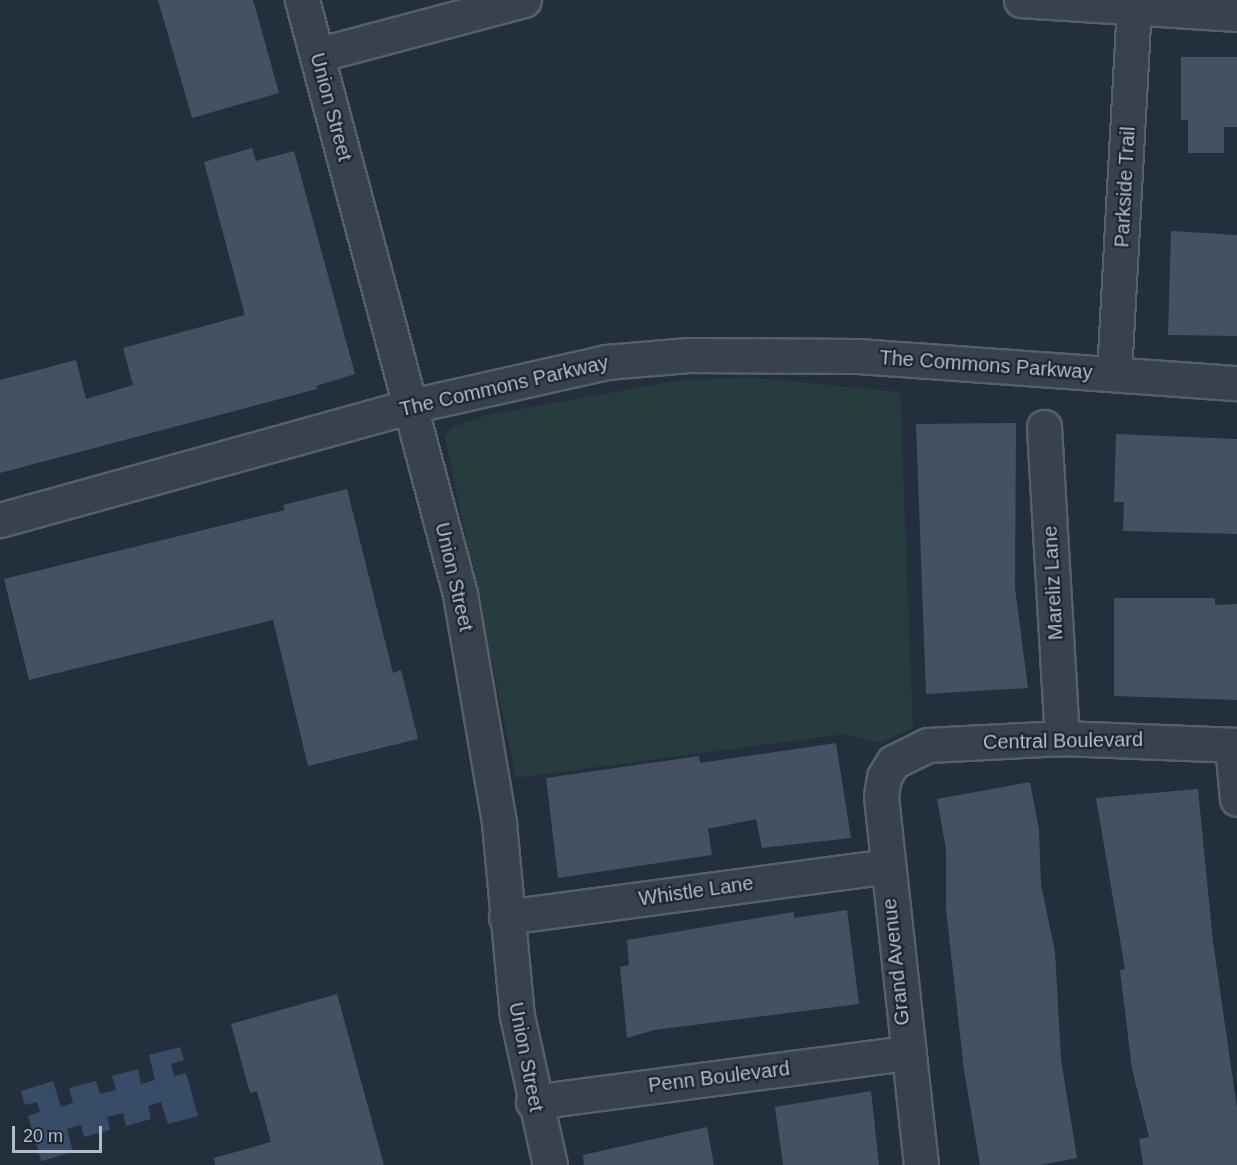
<!DOCTYPE html>
<html>
<head>
<meta charset="utf-8">
<style>
  body { margin:0 }
  #map { position:relative; width:1237px; height:1165px; overflow:hidden; background:#242f3e; font-family:Helvetica,sans-serif }
  div>[style] { position:absolute }
  .green>* { inset:0; background:#263c3f }
  .water>* { inset:0; background:#394c67 }
  .building>* { inset:0; background:#455162 }
  .roads { filter:drop-shadow(2px 0 #565f6c) drop-shadow(-2px 0 #565f6c) drop-shadow(0 2px #565f6c) drop-shadow(0 -2px #565f6c) }
  .minor>* { height:33px; margin:-16.5px; padding:0 16.5px; transform-origin:16.5px; border-radius:16.5px; background:#38414e }
  .tertiary>* { height:33px; margin:-16.5px; padding:0 16.5px; transform-origin:16.5px; border-radius:16.5px; background:#38414e }
  span { translate:-50% -50%; white-space:nowrap; text-align:center; line-height:1.15; -webkit-text-stroke:4.5px #1d2633; paint-order:stroke }
  .street-label { font-size:20px; color:#b4bcc9 }
  .scale { position:absolute; left:12px; top:1126px; width:90px; height:27px; box-sizing:border-box; border:3px solid #b4bcc9; border-top:0; padding-left:8px; font-size:18px; line-height:21px; white-space:nowrap; color:#b4bcc9; -webkit-text-stroke:4px #1d2633; paint-order:stroke }
</style>
</head>
<body>
<div id="map">
  <div class="green">
    <i style="clip-path:polygon(749px 377px,900px 392px,913px 728px,880px 743px,845px 734px,516px 778px,445px 437px,453px 427px,488px 415px,675px 381px)"></i>
  </div>
  <div class="water">
    <i style="clip-path:polygon(180px 1047px,184px 1060px,171px 1064px,174px 1076px,186px 1073px,198px 1116px,168px 1124px,161px 1102px,148px 1106px,151px 1119px,126px 1126px,123px 1113px,107px 1117px,110px 1130px,84px 1137px,81px 1125px,67px 1129px,73px 1152px,41px 1161px,28px 1116px,40px 1112px,37px 1102px,25px 1105px,21px 1091px,53px 1081px,61px 1107px,73px 1103px,69px 1088px,96px 1081px,100px 1094px,116px 1090px,112px 1076px,138px 1069px,141px 1084px,155px 1080px,149px 1055px)"></i>
  </div>
  <div class="building">
    <i style="clip-path:polygon(158px 0,253px 0,279px 93px,192px 118px)"></i>
    <i style="clip-path:polygon(1181px 57px,1237px 57px,1237px 127px,1224px 127px,1224px 153px,1188px 153px,1188px 120px,1181px 120px)"></i>
    <i style="clip-path:polygon(252px 148px,256px 161px,294px 151px,355px 374px,316px 386px,317px 389px,0 473px,0 380px,76px 360px,86px 399px,133px 385px,123px 348px,245px 315px,204px 162px)"></i>
    <i style="clip-path:polygon(1171px 231px,1237px 235px,1237px 336px,1168px 335px)"></i>
    <i style="clip-path:polygon(1016px 423px,1015px 588px,1028px 688px,926px 694px,916px 424px)"></i>
    <i style="clip-path:polygon(1116px 434px,1237px 439px,1237px 534px,1123px 531px,1124px 502px,1114px 502px)"></i>
    <i style="clip-path:polygon(347px 489px,393px 673px,401px 670px,418px 739px,308px 766px,273px 620px,29px 680px,4px 579px,285px 510px,283px 505px)"></i>
    <i style="clip-path:polygon(1114px 598px,1215px 598px,1215px 605px,1237px 604px,1237px 700px,1114px 696px)"></i>
    <i style="clip-path:polygon(836px 743px,851px 838px,762px 848px,756px 819px,708px 829px,712px 855px,558px 878px,546px 778px,699px 756px,700px 763px)"></i>
    <i style="clip-path:polygon(1030px 782px,1039px 830px,1041px 885px,1055px 951px,1061px 1059px,1077px 1158px,1040px 1165px,980px 1165px,964px 1070px,946px 909px,946px 849px,937px 799px)"></i>
    <i style="clip-path:polygon(1198px 789px,1213px 942px,1237px 1108px,1237px 1165px,1143px 1165px,1139px 1139px,1149px 1137px,1132px 1069px,1120px 970px,1125px 969px,1096px 798px)"></i>
    <i style="clip-path:polygon(847px 910px,859px 1004px,654px 1030px,627px 1038px,620px 967px,629px 965px,627px 940px,794px 912px,794px 918px)"></i>
    <i style="clip-path:polygon(337px 994px,384px 1165px,215px 1165px,214px 1158px,271px 1142px,257px 1091px,250px 1093px,231px 1024px)"></i>
    <i style="clip-path:polygon(871px 1091px,879px 1165px,783px 1165px,775px 1107px)"></i>
    <i style="clip-path:polygon(707px 1127px,714px 1165px,584px 1165px,583px 1155px)"></i>
  </div>
  <div class="roads">
    <div class="minor">
      <i style="left:302px;top:0;width:615px;rotate:75.1deg"></i>
      <i style="left:460px;top:594px;width:232px;rotate:80.3deg"></i>
      <i style="left:499px;top:823px;width:194px;rotate:84.7deg"></i>
      <i style="left:517px;top:1016px;width:153px;rotate:77.5deg"></i>
      <i style="left:1021px;top:0;width:216px;rotate:3.7deg"></i>
      <i style="left:317px;top:55px;width:214px;rotate:-14.9deg"></i>
      <i style="left:1114px;top:374px;width:375px;rotate:-86.9deg"></i>
      <i style="left:411px;top:406px;width:200px;rotate:-12.7deg"></i>
      <i style="left:606px;top:362px;width:83px;rotate:-4.8deg"></i>
      <i style="left:689px;top:355px;width:169px;rotate:0.3deg"></i>
      <i style="left:858px;top:356px;width:380px;rotate:4.1deg"></i>
      <i style="left:1044px;top:427px;width:312px;rotate:86.7deg"></i>
      <i style="left:1232px;top:745px;width:54px;rotate:84.7deg"></i>
      <i style="left:506px;top:917px;width:384px;rotate:-7.6deg"></i>
      <i style="left:533px;top:1102px;width:376px;rotate:-7.5deg"></i>
      <i style="left:921px;top:1165px;width:371px;rotate:-96.2deg"></i>
      <i style="left:881px;top:796px;width:19px;rotate:-81deg"></i>
      <i style="left:884px;top:777px;width:17px;rotate:-59deg"></i>
      <i style="left:893px;top:762px;width:39px;rotate:-26deg"></i>
      <i style="left:928px;top:745px;width:134px;rotate:-3deg"></i>
      <i style="left:1062px;top:738px;width:175px;rotate:2.3deg"></i>
    </div>
    <div class="tertiary">
      <i style="left:0;top:520px;width:427px;rotate:-15.5deg"></i>
    </div>
  </div>
  <div class="street-label">
    <span style="left:331px;top:107px;rotate:75deg">Union Street</span>
    <span style="left:1125px;top:187px;rotate:-87deg">Parkside Trail</span>
    <span style="left:986px;top:365px;rotate:4deg">The Commons Parkway</span>
    <span style="left:504px;top:386px;rotate:-13deg">The Commons Parkway</span>
    <span style="left:454px;top:577px;rotate:77deg">Union Street</span>
    <span style="left:1053px;top:583px;rotate:-93deg">Mareliz Lane</span>
    <span style="left:1063px;top:741px;rotate:-1deg">Central Boulevard</span>
    <span style="left:696px;top:891px;rotate:-8deg">Whistle Lane</span>
    <span style="left:896px;top:962px;rotate:-96deg">Grand Avenue</span>
    <span style="left:526px;top:1057px;rotate:79deg">Union Street</span>
    <span style="left:719px;top:1077px;rotate:-7deg">Penn Boulevard</span>
  </div>
  <div class="scale">20 m</div>
</div>
</body>
</html>
